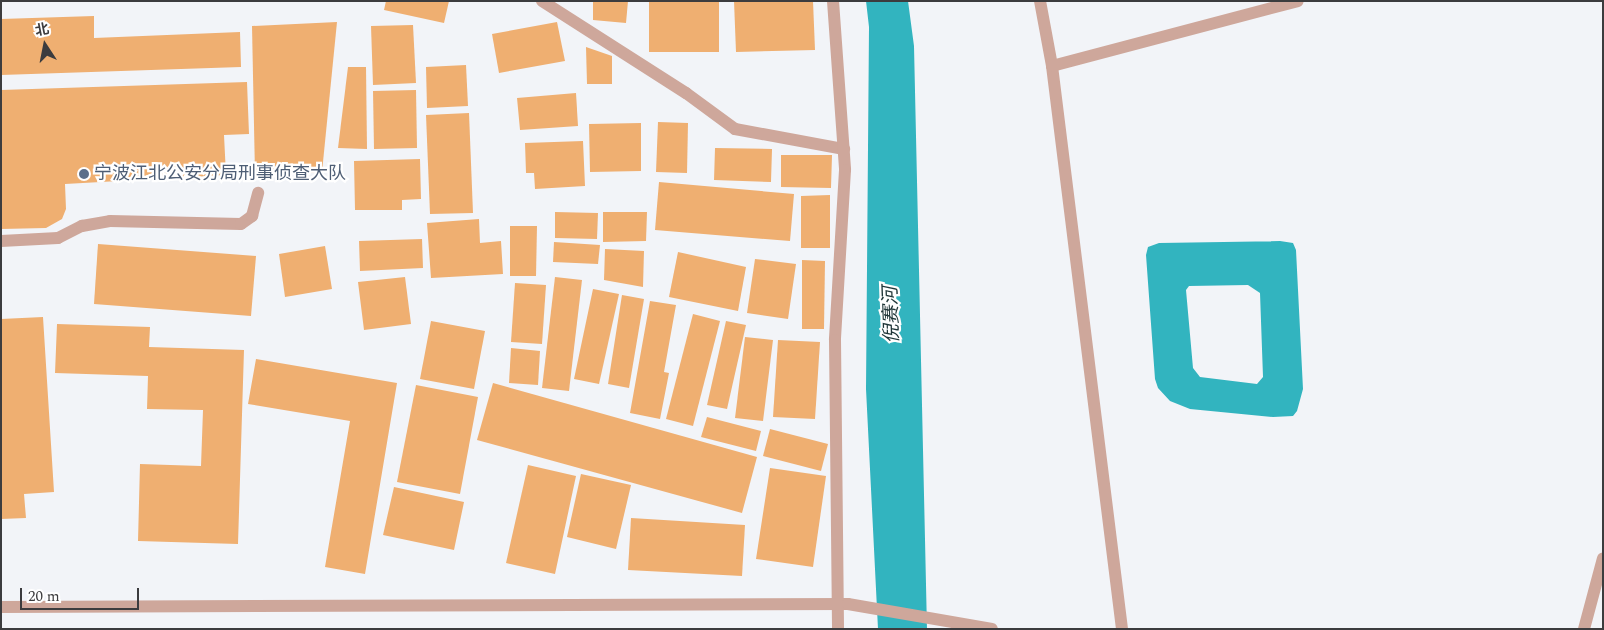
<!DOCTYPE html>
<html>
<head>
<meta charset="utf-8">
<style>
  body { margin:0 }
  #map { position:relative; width:1604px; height:630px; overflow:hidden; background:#f2f4f8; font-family:Spectral,"Noto Sans SC",serif }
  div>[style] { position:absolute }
  .water>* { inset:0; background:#32b4bf }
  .building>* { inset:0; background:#efaf71 }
  .lane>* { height:12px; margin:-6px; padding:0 6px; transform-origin:6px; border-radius:6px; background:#cea79b }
  .street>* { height:12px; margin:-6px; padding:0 6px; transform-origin:6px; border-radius:6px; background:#cea79b }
  .dots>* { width:14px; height:14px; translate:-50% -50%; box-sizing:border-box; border:2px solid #fff; border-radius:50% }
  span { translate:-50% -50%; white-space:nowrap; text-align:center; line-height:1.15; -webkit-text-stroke:4.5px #fff; paint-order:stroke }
  .service-label { font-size:18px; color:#4e5e75 }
  .left { translate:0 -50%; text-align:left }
  .water-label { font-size:19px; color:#1f3537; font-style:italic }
  .frame { position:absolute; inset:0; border:2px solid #3c3c3e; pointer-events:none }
  .north { position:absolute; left:20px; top:20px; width:50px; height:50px; -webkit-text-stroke:4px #fff; paint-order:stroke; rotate:349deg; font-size:14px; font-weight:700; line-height:20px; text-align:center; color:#3c3c3e }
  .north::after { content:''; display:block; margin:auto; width:18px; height:22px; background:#3c3c3e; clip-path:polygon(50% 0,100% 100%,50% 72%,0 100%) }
  .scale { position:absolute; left:20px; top:588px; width:119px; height:22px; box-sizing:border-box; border:2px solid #3c3c3e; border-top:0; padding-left:6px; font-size:15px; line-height:18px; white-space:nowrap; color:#3c3c3e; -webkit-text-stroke:4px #fff; paint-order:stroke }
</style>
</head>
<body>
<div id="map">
  <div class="water">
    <i style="clip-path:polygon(866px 1px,908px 1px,914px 46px,927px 629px,878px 629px,866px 389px,869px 27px)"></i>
    <i style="clip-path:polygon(evenodd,1280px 241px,1293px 243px,1296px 250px,1303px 389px,1297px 411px,1293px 416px,1273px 417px,1190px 409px,1170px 401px,1158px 388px,1155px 379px,1146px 255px,1148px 247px,1159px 243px,1280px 241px,1248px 285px,1260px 293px,1263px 377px,1257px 384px,1200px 377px,1193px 368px,1186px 290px,1189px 286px,1248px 285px)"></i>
  </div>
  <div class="building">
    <i style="clip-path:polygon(386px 1px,449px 1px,444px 23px,384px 10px)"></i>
    <i style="clip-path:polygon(593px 1px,628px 1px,626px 23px,593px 20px)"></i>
    <i style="clip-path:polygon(649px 1px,719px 1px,719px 52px,649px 52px)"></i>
    <i style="clip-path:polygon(734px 1px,813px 1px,815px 50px,736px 52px)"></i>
    <i style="clip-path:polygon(94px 16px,94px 38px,240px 32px,241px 67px,1px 75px,1px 19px)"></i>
    <i style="clip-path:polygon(337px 22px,322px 172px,255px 175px,252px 26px)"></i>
    <i style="clip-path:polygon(557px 22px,565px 61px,499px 73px,492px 34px)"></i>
    <i style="clip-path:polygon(413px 25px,416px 83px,373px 85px,371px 26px)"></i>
    <i style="clip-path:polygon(586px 47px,612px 56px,612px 84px,587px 84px)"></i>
    <i style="clip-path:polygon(466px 65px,468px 106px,427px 108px,426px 67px)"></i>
    <i style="clip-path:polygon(348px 67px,366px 67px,367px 149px,338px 148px)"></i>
    <i style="clip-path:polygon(247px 82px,249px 134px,224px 135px,226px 175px,65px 184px,66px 209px,62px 219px,46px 228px,1px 229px,1px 90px)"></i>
    <i style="clip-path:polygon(416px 90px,417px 148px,374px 149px,373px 91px)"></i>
    <i style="clip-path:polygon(576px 93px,578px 126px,520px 130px,517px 98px)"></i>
    <i style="clip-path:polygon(469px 113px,473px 213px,430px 214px,426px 115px)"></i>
    <i style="clip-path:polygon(658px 122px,688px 123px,687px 173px,656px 172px)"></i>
    <i style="clip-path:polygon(641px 123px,641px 171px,590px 172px,589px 124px)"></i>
    <i style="clip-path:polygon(583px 141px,585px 186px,535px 189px,534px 173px,526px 173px,525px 143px)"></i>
    <i style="clip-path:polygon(715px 148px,772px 149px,771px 182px,714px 180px)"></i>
    <i style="clip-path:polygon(781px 155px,832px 155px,831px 188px,781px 187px)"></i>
    <i style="clip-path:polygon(420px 159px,421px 199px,402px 200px,402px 210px,355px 210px,354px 161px)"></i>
    <i style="clip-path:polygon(659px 182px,794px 194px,790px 241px,655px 230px)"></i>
    <i style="clip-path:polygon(830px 195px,830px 248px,801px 248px,801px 196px)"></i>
    <i style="clip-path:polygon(555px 212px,598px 213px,597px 239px,555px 238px)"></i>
    <i style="clip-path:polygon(603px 212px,647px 212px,646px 241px,603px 242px)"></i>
    <i style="clip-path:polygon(479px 219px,480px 243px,501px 241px,503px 274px,431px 278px,427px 223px)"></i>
    <i style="clip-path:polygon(510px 226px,537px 226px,536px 276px,510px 276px)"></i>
    <i style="clip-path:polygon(422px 239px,423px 268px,360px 271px,359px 241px)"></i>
    <i style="clip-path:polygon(554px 242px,600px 245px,598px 264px,553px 262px)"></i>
    <i style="clip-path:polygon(98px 244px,256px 256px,251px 316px,94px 304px)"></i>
    <i style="clip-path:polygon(325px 246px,332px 289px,285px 297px,279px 254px)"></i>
    <i style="clip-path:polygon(605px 249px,644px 251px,643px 287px,604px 280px)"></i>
    <i style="clip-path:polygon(678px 252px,746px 267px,738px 311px,669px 297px)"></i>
    <i style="clip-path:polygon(755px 259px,796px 264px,788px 319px,747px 313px)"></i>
    <i style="clip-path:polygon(802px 260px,825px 261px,824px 329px,802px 329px)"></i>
    <i style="clip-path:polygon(405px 277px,411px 324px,364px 330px,358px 282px)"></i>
    <i style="clip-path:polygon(555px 277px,582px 280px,569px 391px,542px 388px)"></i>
    <i style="clip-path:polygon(515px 283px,546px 285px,542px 344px,511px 342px)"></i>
    <i style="clip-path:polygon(593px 289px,619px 294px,599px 384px,574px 379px)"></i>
    <i style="clip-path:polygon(622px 295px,644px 299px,629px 388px,608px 384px)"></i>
    <i style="clip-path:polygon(650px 301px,676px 305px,664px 372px,669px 373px,660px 419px,630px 413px)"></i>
    <i style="clip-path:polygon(693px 314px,720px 321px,693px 426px,666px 419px)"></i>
    <i style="clip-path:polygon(43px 317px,54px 492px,24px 494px,26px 518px,1px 519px,1px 319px)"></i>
    <i style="clip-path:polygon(431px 321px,485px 331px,474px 389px,420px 379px)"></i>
    <i style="clip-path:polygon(726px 321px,746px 325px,727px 409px,707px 405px)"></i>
    <i style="clip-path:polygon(57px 324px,150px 327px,149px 347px,244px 350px,238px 544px,138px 541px,140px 464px,201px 466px,203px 410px,147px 409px,148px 376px,55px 373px)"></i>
    <i style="clip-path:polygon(745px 337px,773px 340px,763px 421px,735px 418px)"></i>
    <i style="clip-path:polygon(778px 340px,820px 342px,815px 419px,773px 417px)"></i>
    <i style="clip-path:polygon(511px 348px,540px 351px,538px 385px,509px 383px)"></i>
    <i style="clip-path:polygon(256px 359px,397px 383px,365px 574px,325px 567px,350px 421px,248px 404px)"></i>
    <i style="clip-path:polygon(493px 383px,757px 457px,742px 513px,477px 440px)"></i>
    <i style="clip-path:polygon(416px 385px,478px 397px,460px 494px,397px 482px)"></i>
    <i style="clip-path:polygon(707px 417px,761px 431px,756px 451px,701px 437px)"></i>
    <i style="clip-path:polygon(770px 429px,828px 444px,821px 471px,763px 456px)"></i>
    <i style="clip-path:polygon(528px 465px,576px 476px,555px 574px,506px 563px)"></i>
    <i style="clip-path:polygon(770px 468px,826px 476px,813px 567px,756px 559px)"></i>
    <i style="clip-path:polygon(581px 474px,631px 485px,616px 549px,567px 537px)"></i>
    <i style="clip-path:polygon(394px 487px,464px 502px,454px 550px,383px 535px)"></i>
    <i style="clip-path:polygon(631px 518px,745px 525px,742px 576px,628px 570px)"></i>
  </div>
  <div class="lane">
    <i style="left:542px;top:1px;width:171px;rotate:32.6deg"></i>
    <i style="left:686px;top:93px;width:61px;rotate:36.3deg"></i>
    <i style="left:735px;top:129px;width:111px;rotate:10.4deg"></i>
    <i style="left:1px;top:241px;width:57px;rotate:-3deg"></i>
    <i style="left:58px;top:238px;width:27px;rotate:-27deg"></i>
    <i style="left:82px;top:226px;width:28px;rotate:-10deg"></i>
    <i style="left:110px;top:221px;width:131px;rotate:1.3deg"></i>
    <i style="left:241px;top:224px;width:14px;rotate:-36deg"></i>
    <i style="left:252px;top:216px;width:24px;rotate:-75deg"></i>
  </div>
  <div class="street">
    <i style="left:833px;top:1px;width:169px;rotate:85.9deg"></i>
    <i style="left:845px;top:170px;width:170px;rotate:93.4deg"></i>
    <i style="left:835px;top:340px;width:289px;rotate:89.4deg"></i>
    <i style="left:1040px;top:1px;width:66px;rotate:79.5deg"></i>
    <i style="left:1052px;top:66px;width:567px;rotate:82.91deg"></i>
    <i style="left:1052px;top:66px;width:254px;rotate:-14.8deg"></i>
    <i style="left:1px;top:607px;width:847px;rotate:-0.2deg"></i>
    <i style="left:848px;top:604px;width:146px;rotate:9.8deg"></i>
    <i style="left:1584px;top:629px;width:73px;rotate:-75deg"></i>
  </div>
  <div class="dots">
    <i style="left:84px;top:174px;background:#5c6f8a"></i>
  </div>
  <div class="service-label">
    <span class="left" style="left:94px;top:174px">宁波江北公安分局刑事侦查大队</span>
  </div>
  <div class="water-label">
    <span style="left:892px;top:315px;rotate:-92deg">倪赛河</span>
  </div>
  <div class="frame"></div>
  <div class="north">北</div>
  <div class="scale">20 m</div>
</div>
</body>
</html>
